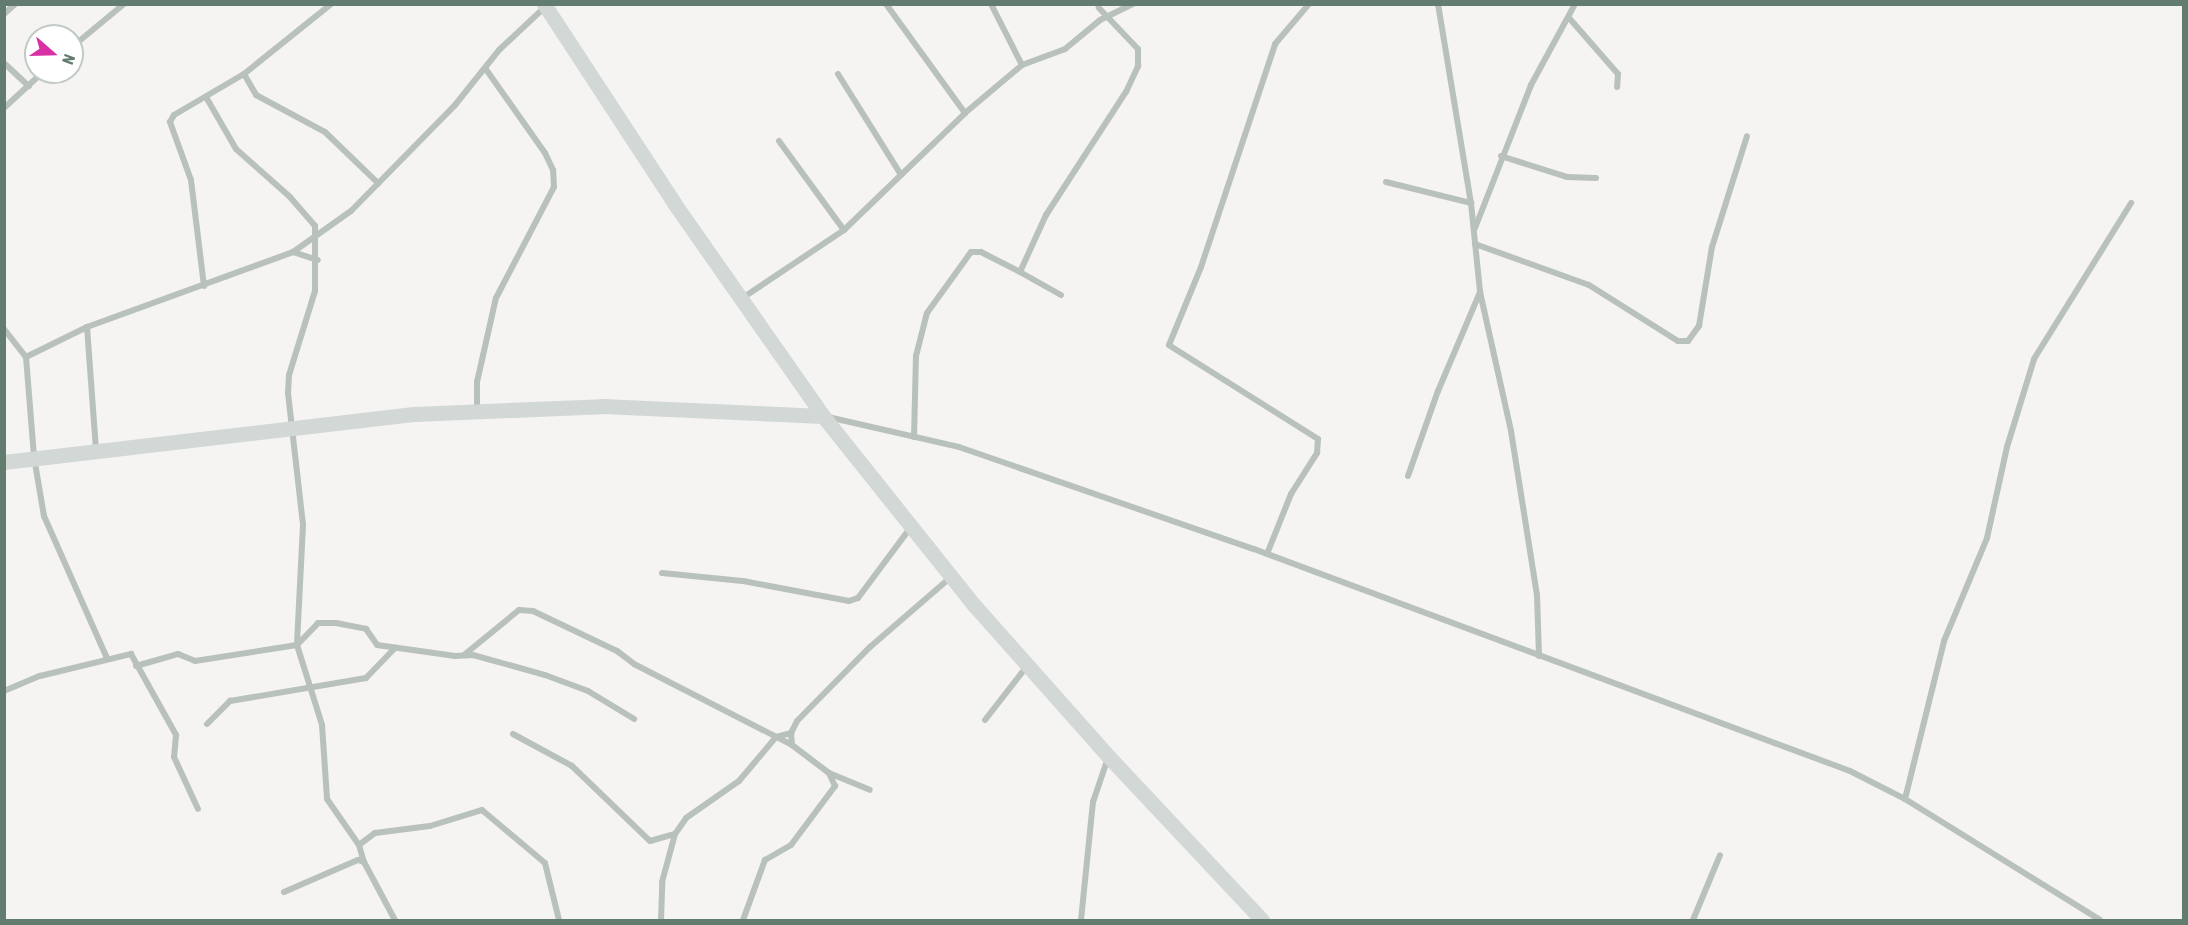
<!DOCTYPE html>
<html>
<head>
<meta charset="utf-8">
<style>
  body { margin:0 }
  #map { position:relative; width:2188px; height:925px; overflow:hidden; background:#f6f3f3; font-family:"Asap Condensed",sans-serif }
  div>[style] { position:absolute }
  .street>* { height:6px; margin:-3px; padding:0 3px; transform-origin:3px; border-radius:3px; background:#b8c1bc }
  .secondary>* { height:15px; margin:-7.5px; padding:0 7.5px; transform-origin:7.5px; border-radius:7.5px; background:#d1d8d5 }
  span { translate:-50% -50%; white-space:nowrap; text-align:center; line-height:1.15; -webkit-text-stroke:6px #fff; paint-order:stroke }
  .frame { position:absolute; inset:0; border:6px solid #637c70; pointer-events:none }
  .north { position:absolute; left:24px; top:24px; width:60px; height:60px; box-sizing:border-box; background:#fff; border:2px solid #c1cbc6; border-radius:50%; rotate:110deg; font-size:16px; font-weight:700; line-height:24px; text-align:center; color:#637c70 }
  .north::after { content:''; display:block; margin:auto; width:21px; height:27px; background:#d930a5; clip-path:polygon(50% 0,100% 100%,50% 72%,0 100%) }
</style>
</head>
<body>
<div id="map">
  <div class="street">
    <i style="left:886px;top:4px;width:135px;rotate:54.1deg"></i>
    <i style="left:991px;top:4px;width:68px;rotate:63.1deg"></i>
    <i style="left:1438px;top:4px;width:202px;rotate:80.6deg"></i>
    <i style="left:1471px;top:203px;width:89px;rotate:84.2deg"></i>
    <i style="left:1480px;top:292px;width:142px;rotate:77.4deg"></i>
    <i style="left:1511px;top:431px;width:166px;rotate:81deg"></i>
    <i style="left:1537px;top:595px;width:61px;rotate:88.1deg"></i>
    <i style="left:4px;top:14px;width:15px;rotate:-42deg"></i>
    <i style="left:1570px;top:19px;width:73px;rotate:48.9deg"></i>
    <i style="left:1618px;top:74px;width:13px;rotate:94deg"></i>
    <i style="left:72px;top:47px;width:67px;rotate:-39.6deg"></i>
    <i style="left:4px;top:63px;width:34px;rotate:43deg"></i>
    <i style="left:244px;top:74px;width:24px;rotate:60deg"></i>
    <i style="left:256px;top:95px;width:78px;rotate:28.2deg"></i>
    <i style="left:325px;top:132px;width:74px;rotate:43.9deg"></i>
    <i style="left:838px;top:74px;width:119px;rotate:58deg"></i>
    <i style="left:206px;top:97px;width:60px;rotate:60deg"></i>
    <i style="left:236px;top:149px;width:72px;rotate:41.6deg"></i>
    <i style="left:290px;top:197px;width:38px;rotate:49deg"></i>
    <i style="left:315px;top:226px;width:65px;rotate:90deg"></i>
    <i style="left:315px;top:291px;width:88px;rotate:107.2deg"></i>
    <i style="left:289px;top:375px;width:18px;rotate:93deg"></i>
    <i style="left:288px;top:393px;width:133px;rotate:83.5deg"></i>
    <i style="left:303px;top:525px;width:120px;rotate:92.9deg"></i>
    <i style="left:297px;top:645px;width:84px;rotate:72.6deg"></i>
    <i style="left:322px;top:725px;width:74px;rotate:86.1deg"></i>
    <i style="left:327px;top:799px;width:56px;rotate:55.2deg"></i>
    <i style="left:359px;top:845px;width:18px;rotate:74deg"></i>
    <i style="left:4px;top:108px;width:53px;rotate:-42.7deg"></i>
    <i style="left:779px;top:141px;width:110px;rotate:53.9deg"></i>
    <i style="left:1501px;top:156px;width:69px;rotate:17.7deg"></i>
    <i style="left:1567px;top:177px;width:29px;rotate:2deg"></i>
    <i style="left:1386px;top:182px;width:88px;rotate:13.9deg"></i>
    <i style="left:1475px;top:228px;width:154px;rotate:-68.6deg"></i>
    <i style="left:1531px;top:85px;width:92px;rotate:-61.5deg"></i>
    <i style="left:1475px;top:244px;width:121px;rotate:19.8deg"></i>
    <i style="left:1589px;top:285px;width:105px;rotate:32.2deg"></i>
    <i style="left:1678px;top:341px;width:10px"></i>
    <i style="left:1688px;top:341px;width:19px;rotate:-54deg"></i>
    <i style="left:1699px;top:326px;width:80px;rotate:-80.7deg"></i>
    <i style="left:1712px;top:247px;width:116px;rotate:-72.5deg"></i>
    <i style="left:293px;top:252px;width:26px;rotate:18deg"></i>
    <i style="left:1020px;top:272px;width:47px;rotate:29.3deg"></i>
    <i style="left:204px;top:286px;width:107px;rotate:-97deg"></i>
    <i style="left:191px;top:180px;width:62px;rotate:-109.9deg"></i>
    <i style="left:170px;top:122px;width:8px;rotate:-60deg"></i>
    <i style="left:174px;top:115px;width:81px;rotate:-30.4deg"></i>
    <i style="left:244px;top:74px;width:112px;rotate:-38.8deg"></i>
    <i style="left:741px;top:299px;width:124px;rotate:-33.8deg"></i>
    <i style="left:844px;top:230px;width:168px;rotate:-44deg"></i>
    <i style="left:965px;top:113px;width:75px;rotate:-40.1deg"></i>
    <i style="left:1022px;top:65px;width:46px;rotate:-20.4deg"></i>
    <i style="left:1065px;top:49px;width:45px;rotate:-39.6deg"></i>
    <i style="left:1100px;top:20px;width:37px;rotate:-26deg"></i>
    <i style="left:87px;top:327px;width:123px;rotate:85.8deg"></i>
    <i style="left:4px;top:329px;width:36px;rotate:52deg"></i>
    <i style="left:26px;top:357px;width:100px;rotate:85.4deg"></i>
    <i style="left:34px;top:457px;width:60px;rotate:80.4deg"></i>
    <i style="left:44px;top:516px;width:155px;rotate:66.1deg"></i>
    <i style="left:26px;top:357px;width:68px;rotate:-26.2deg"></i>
    <i style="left:87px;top:327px;width:219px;rotate:-20deg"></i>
    <i style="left:293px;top:252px;width:71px;rotate:-35.3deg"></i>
    <i style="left:351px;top:211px;width:148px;rotate:-45.5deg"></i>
    <i style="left:455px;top:105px;width:70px;rotate:-51.3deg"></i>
    <i style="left:499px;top:50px;width:63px;rotate:-43.1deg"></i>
    <i style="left:477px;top:411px;width:29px;rotate:-90deg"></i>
    <i style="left:477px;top:382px;width:86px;rotate:-77.3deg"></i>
    <i style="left:496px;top:298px;width:125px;rotate:-62.4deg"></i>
    <i style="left:554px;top:187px;width:17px;rotate:-93deg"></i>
    <i style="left:553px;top:170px;width:19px;rotate:-115deg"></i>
    <i style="left:545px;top:153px;width:104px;rotate:-125.2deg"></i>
    <i style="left:828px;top:417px;width:134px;rotate:12.9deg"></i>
    <i style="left:959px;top:447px;width:312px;rotate:19.1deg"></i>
    <i style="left:1254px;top:549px;width:636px;rotate:20.43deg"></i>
    <i style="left:1850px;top:771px;width:62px;rotate:27deg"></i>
    <i style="left:1905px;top:799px;width:229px;rotate:31.8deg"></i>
    <i style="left:914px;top:437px;width:81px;rotate:-88.6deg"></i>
    <i style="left:916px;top:356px;width:44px;rotate:-75.7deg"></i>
    <i style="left:927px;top:313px;width:75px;rotate:-54.2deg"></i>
    <i style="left:971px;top:252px;width:10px"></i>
    <i style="left:981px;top:252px;width:44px;rotate:27.1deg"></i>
    <i style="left:1020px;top:272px;width:63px;rotate:-65.5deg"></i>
    <i style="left:1046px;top:215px;width:147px;rotate:-57deg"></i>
    <i style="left:1126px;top:92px;width:29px;rotate:-65deg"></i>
    <i style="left:1138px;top:66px;width:17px;rotate:-90deg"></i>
    <i style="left:1138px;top:49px;width:57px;rotate:-133.6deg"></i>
    <i style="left:1408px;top:476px;width:90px;rotate:-70.6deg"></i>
    <i style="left:1438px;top:391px;width:108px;rotate:-67deg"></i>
    <i style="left:1267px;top:554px;width:65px;rotate:-68.2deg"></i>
    <i style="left:1291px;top:494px;width:49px;rotate:-57.6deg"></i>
    <i style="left:1317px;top:453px;width:14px;rotate:-86deg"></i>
    <i style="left:1318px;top:439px;width:176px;rotate:-147.8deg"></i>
    <i style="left:1169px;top:345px;width:84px;rotate:-67.7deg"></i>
    <i style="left:1201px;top:267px;width:235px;rotate:-71.6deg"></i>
    <i style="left:1275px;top:44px;width:52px;rotate:-49.6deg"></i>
    <i style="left:662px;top:573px;width:81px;rotate:5.6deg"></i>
    <i style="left:743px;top:581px;width:108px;rotate:10.7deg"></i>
    <i style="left:849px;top:601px;width:9px;rotate:-18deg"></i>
    <i style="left:858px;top:598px;width:89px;rotate:-53.3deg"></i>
    <i style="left:464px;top:655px;width:71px;rotate:-39.3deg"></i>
    <i style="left:519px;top:610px;width:14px;rotate:4deg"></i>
    <i style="left:533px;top:611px;width:93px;rotate:25.5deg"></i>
    <i style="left:617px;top:651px;width:21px;rotate:37deg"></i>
    <i style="left:634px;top:664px;width:178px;rotate:27.1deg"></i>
    <i style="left:136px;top:666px;width:44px;rotate:-15.9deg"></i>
    <i style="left:178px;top:654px;width:18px;rotate:22deg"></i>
    <i style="left:195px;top:661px;width:103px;rotate:-8.9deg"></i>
    <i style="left:297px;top:645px;width:30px;rotate:-46deg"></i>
    <i style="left:318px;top:623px;width:18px"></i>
    <i style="left:336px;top:623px;width:31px;rotate:11deg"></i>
    <i style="left:366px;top:629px;width:19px;rotate:55deg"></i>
    <i style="left:377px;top:645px;width:79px;rotate:8deg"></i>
    <i style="left:455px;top:656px;width:18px;rotate:-3deg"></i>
    <i style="left:473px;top:655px;width:75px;rotate:15.5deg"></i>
    <i style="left:545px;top:675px;width:46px;rotate:20.4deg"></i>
    <i style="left:588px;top:691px;width:54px;rotate:31.3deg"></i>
    <i style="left:4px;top:691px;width:39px;rotate:-23deg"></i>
    <i style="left:40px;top:676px;width:94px;rotate:-13.6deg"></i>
    <i style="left:131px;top:654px;width:93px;rotate:60.9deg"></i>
    <i style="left:176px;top:735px;width:22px;rotate:95deg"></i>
    <i style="left:174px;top:757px;width:57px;rotate:65.2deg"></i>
    <i style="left:985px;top:720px;width:68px;rotate:-52.1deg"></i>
    <i style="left:207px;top:724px;width:33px;rotate:-45deg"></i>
    <i style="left:230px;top:701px;width:138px;rotate:-9.6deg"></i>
    <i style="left:366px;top:678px;width:42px;rotate:-46deg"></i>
    <i style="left:513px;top:734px;width:67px;rotate:28.5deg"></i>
    <i style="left:572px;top:766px;width:108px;rotate:43.9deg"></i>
    <i style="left:650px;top:841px;width:26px;rotate:-16deg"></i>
    <i style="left:829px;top:773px;width:44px;rotate:22.5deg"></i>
    <i style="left:1905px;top:799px;width:163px;rotate:-76.1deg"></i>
    <i style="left:1944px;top:641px;width:112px;rotate:-67.3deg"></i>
    <i style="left:1987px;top:538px;width:93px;rotate:-77.6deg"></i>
    <i style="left:2007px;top:447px;width:92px;rotate:-72.9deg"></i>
    <i style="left:2034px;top:359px;width:184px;rotate:-58.1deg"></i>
    <i style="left:359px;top:845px;width:20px;rotate:-37deg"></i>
    <i style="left:375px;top:833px;width:55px;rotate:-7.3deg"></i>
    <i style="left:430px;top:826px;width:54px;rotate:-17.1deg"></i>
    <i style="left:482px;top:810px;width:82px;rotate:40.1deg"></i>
    <i style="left:545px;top:863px;width:59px;rotate:76.2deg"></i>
    <i style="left:284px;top:892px;width:81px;rotate:-23.4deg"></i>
    <i style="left:358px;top:860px;width:6px;rotate:18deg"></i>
    <i style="left:364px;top:862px;width:66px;rotate:61.9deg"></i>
    <i style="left:661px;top:920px;width:38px;rotate:-88deg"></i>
    <i style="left:662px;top:882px;width:50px;rotate:-74.8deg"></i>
    <i style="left:675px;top:834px;width:19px;rotate:-55deg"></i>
    <i style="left:686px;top:818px;width:65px;rotate:-34.9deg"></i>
    <i style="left:739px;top:781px;width:57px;rotate:-49.9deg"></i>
    <i style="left:776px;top:737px;width:16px;rotate:-15deg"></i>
    <i style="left:743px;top:920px;width:64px;rotate:-69.9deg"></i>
    <i style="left:765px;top:860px;width:30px;rotate:-30deg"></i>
    <i style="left:791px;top:845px;width:74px;rotate:-53.3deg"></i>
    <i style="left:835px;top:786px;width:14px;rotate:-115deg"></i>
    <i style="left:829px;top:773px;width:46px;rotate:-142.9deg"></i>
    <i style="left:792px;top:745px;width:12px;rotate:-95deg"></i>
    <i style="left:791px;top:733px;width:13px;rotate:-63deg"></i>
    <i style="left:797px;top:721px;width:104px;rotate:-45.4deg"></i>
    <i style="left:870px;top:647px;width:107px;rotate:-40.8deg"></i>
    <i style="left:1081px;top:920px;width:119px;rotate:-84.2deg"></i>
    <i style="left:1093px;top:802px;width:46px;rotate:-71.2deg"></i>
    <i style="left:1693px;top:920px;width:70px;rotate:-67.4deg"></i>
  </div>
  <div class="secondary">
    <i style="left:544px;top:4px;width:238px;rotate:56.8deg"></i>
    <i style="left:674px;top:203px;width:260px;rotate:55deg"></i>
    <i style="left:823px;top:416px;width:242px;rotate:51.4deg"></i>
    <i style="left:974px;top:605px;width:203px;rotate:48.4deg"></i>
    <i style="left:1109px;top:757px;width:224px;rotate:46.8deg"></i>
    <i style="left:4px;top:462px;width:414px;rotate:-6.7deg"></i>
    <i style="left:415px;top:414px;width:187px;rotate:-2.4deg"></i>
    <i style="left:602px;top:406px;width:221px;rotate:2.6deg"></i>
  </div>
  <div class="frame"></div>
  <div class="north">N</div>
</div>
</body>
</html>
